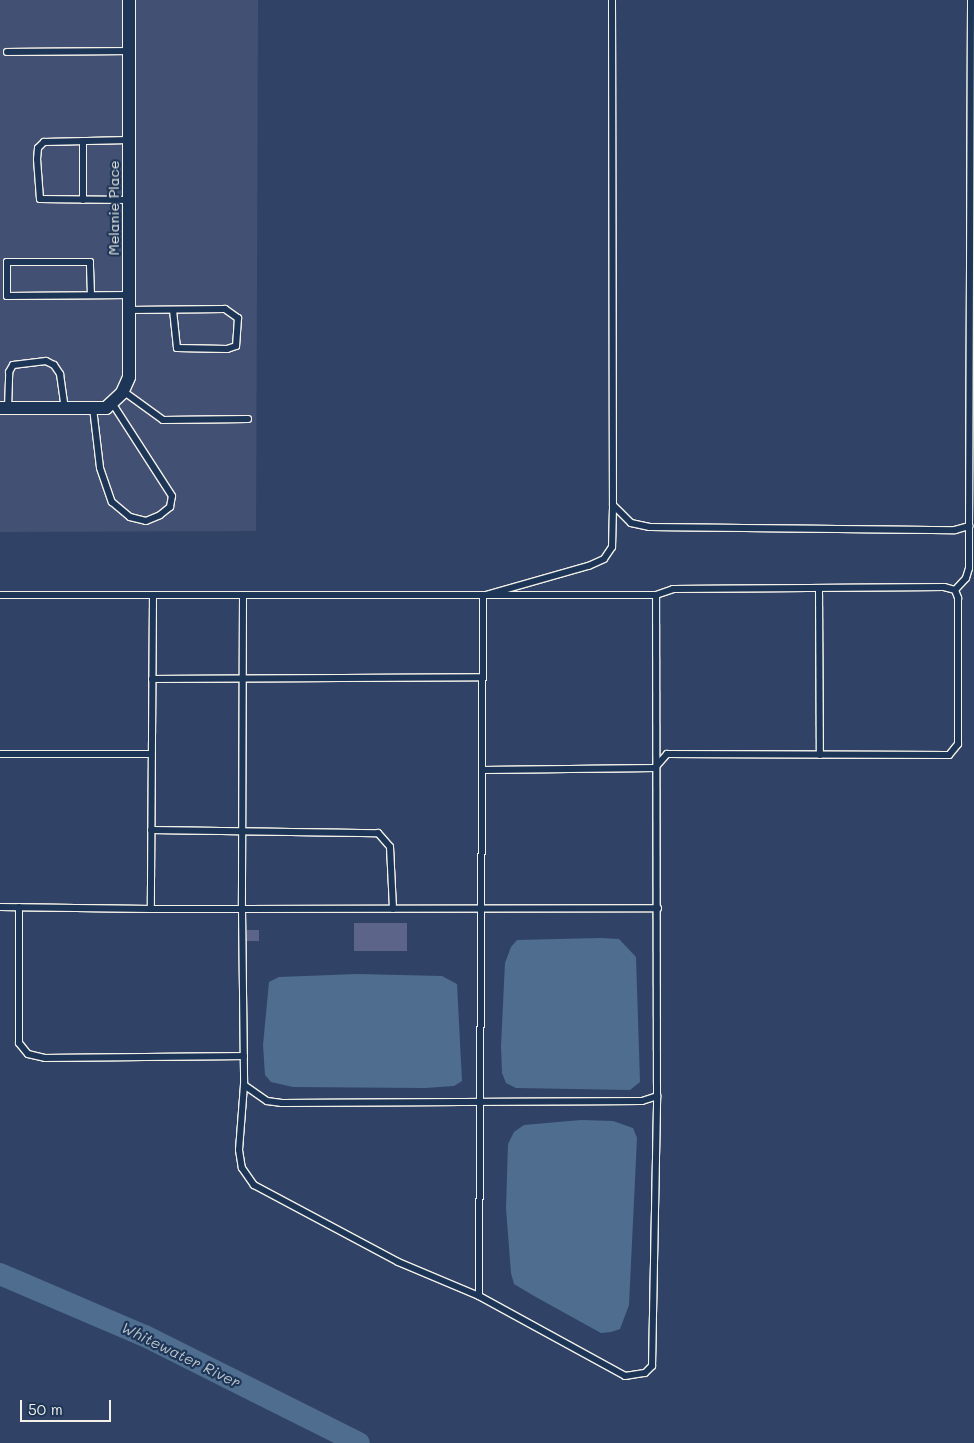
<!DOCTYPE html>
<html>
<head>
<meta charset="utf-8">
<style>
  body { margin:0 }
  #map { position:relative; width:974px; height:1443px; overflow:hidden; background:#304366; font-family:Mali,sans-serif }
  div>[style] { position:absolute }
  .built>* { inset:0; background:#425073 }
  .water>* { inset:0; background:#4f6e8f }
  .river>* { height:22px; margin:-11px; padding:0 11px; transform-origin:11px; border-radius:11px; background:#4f6e8f }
  .building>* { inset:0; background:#5d648a }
  .roads { filter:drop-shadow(1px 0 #f4f1e8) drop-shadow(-1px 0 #f4f1e8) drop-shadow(0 1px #f4f1e8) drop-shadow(0 -1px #f4f1e8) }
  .service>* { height:6px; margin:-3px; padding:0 3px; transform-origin:3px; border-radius:3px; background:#1d3557 }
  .minor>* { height:12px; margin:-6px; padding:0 6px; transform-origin:6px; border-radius:6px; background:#1d3557 }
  span { translate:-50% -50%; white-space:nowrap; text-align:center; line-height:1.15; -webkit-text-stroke:4.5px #1d3557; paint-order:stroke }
  .street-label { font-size:14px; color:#f4f1e8 }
  .water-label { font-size:15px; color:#bac3c9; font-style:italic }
  .scale { position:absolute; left:20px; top:1400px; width:91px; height:22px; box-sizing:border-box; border:2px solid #f4f1e8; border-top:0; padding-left:6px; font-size:15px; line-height:18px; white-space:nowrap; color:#f4f1e8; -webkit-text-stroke:4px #1d3557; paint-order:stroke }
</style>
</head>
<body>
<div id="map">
  <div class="built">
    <i style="clip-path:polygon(0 0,258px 0,256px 531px,0 532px)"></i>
  </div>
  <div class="water">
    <i style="clip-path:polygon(600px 938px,619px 939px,636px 957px,640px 1082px,630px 1090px,516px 1088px,506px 1083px,502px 1073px,501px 1046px,505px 963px,511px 947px,517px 940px)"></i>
    <i style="clip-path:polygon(357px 974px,442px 976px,457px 984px,462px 1081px,454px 1086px,425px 1088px,293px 1087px,271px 1082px,265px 1075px,263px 1045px,269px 982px,279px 977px)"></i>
    <i style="clip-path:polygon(581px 1120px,613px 1121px,633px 1128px,637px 1138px,629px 1305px,620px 1329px,611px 1332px,601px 1333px,534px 1296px,514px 1284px,511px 1273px,506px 1208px,508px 1144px,514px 1132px,524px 1125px)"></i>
  </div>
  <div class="river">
    <i style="left:0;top:1274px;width:158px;rotate:23.2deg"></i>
    <i style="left:145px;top:1336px;width:239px;rotate:26.6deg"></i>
  </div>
  <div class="building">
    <i style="clip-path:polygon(354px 923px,407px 923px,407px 951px,354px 951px)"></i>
    <i style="clip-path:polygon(247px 930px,259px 930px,259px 941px,246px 941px)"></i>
  </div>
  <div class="roads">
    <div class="service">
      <i style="left:612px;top:0;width:505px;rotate:89.89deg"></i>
      <i style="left:613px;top:505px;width:25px;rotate:45deg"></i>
      <i style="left:631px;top:523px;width:19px;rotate:12deg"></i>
      <i style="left:650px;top:527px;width:305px;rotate:0.6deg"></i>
      <i style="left:955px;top:530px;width:15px;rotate:-16deg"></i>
      <i style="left:969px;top:526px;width:526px;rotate:-89.78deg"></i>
      <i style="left:7px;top:52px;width:122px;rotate:-0.5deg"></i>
      <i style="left:129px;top:140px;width:85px;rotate:178.7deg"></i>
      <i style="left:44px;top:142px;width:8px;rotate:135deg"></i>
      <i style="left:38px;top:148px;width:11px;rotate:95deg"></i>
      <i style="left:37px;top:159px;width:40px;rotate:85.7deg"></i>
      <i style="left:40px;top:199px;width:89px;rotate:0.6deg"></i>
      <i style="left:83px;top:141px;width:59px;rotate:90deg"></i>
      <i style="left:91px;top:295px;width:33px;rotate:-92deg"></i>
      <i style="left:90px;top:262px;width:83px;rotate:180deg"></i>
      <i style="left:7px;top:262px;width:34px;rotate:90deg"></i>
      <i style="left:7px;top:296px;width:122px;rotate:-0.5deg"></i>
      <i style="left:129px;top:310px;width:96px;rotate:-0.6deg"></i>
      <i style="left:225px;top:309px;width:16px;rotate:35deg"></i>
      <i style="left:238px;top:318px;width:28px;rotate:94deg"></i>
      <i style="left:236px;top:346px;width:9px;rotate:162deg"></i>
      <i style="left:227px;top:349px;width:50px;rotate:-178.9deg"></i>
      <i style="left:177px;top:348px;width:38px;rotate:-96deg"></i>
      <i style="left:123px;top:391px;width:49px;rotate:35.9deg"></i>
      <i style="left:163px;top:420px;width:85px;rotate:-0.7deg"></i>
      <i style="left:8px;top:408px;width:36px;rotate:-88deg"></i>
      <i style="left:9px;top:372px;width:8px;rotate:-60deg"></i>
      <i style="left:13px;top:365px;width:33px;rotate:-7deg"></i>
      <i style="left:46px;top:361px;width:9px;rotate:27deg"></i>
      <i style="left:54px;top:365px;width:11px;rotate:56deg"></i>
      <i style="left:60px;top:374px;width:34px;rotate:82deg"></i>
      <i style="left:93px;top:408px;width:60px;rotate:83.3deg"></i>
      <i style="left:100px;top:468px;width:36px;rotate:71deg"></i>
      <i style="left:112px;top:502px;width:23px;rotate:40deg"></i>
      <i style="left:130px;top:517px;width:16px;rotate:14deg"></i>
      <i style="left:146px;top:521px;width:15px;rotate:-23deg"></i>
      <i style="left:160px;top:515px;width:13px;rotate:-39deg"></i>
      <i style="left:170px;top:507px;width:11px;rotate:-80deg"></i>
      <i style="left:172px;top:496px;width:111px;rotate:-122.8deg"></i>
      <i style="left:613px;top:507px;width:40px;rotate:91.4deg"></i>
      <i style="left:612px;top:547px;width:14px;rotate:124deg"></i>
      <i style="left:604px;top:559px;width:17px;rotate:156deg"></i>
      <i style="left:588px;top:566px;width:109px;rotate:164.1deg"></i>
      <i style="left:483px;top:596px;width:700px;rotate:90.33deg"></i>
      <i style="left:479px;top:1296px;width:166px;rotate:28.7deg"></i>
      <i style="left:625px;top:1376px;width:20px;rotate:-9deg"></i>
      <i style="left:645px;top:1373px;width:10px;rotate:-45deg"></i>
      <i style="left:652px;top:1366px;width:270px;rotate:-88.9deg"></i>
      <i style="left:819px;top:588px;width:167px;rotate:89.7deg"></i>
      <i style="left:955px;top:590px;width:16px;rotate:-47deg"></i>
      <i style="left:966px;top:578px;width:10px;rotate:-73deg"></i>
      <i style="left:969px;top:568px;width:42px;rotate:-90deg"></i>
      <i style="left:0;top:595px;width:656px"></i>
      <i style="left:656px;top:595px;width:18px;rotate:-19deg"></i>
      <i style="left:673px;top:589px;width:271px;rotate:-0.4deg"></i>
      <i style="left:944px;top:587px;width:11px;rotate:15deg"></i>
      <i style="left:955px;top:590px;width:9px;rotate:69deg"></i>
      <i style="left:958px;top:598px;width:146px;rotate:90deg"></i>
      <i style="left:958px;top:744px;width:14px;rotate:129deg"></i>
      <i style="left:949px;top:755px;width:282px;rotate:-179.8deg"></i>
      <i style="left:667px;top:754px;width:18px;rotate:131deg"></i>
      <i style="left:655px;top:768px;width:172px;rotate:179.3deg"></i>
      <i style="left:153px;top:595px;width:314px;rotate:90.4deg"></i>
      <i style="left:151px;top:909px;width:91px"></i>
      <i style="left:242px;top:909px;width:176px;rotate:89.3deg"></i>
      <i style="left:244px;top:1085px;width:28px;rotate:35deg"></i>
      <i style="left:267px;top:1101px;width:15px;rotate:8deg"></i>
      <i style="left:282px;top:1103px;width:360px;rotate:-0.3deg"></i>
      <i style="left:642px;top:1101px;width:16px;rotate:-18deg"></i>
      <i style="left:657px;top:1096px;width:501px;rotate:-90.11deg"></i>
      <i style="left:243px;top:595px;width:314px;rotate:90.2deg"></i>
      <i style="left:242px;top:909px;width:416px;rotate:-0.1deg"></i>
      <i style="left:152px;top:679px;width:330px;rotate:-0.3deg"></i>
      <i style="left:0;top:754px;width:151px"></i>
      <i style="left:151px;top:830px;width:227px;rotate:0.8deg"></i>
      <i style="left:378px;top:833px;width:18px;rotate:49deg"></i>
      <i style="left:390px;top:847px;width:62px;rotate:87.2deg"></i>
      <i style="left:0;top:907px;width:151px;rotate:0.8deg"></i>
      <i style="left:19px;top:907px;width:136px;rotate:90deg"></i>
      <i style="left:19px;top:1043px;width:14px;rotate:51deg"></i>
      <i style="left:28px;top:1054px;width:18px;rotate:13deg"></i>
      <i style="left:46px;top:1058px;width:198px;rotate:-0.6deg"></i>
      <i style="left:244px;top:1085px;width:65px;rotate:94.4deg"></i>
      <i style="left:239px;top:1150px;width:18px;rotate:81deg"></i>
      <i style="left:242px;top:1168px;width:21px;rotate:55deg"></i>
      <i style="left:254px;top:1185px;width:163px;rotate:28.1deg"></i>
      <i style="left:398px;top:1262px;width:88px;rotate:22.8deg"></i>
    </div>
    <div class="minor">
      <i style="left:0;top:408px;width:106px"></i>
      <i style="left:106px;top:408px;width:22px;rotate:-43deg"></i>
      <i style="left:122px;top:393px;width:17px;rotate:-66deg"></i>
      <i style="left:129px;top:377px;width:377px;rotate:-90deg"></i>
    </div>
  </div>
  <div class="street-label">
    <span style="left:114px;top:208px;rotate:-90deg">Melanie Place</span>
  </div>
  <div class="water-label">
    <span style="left:181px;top:1355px;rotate:26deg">Whitewater River</span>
  </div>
  <div class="scale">50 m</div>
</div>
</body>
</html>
